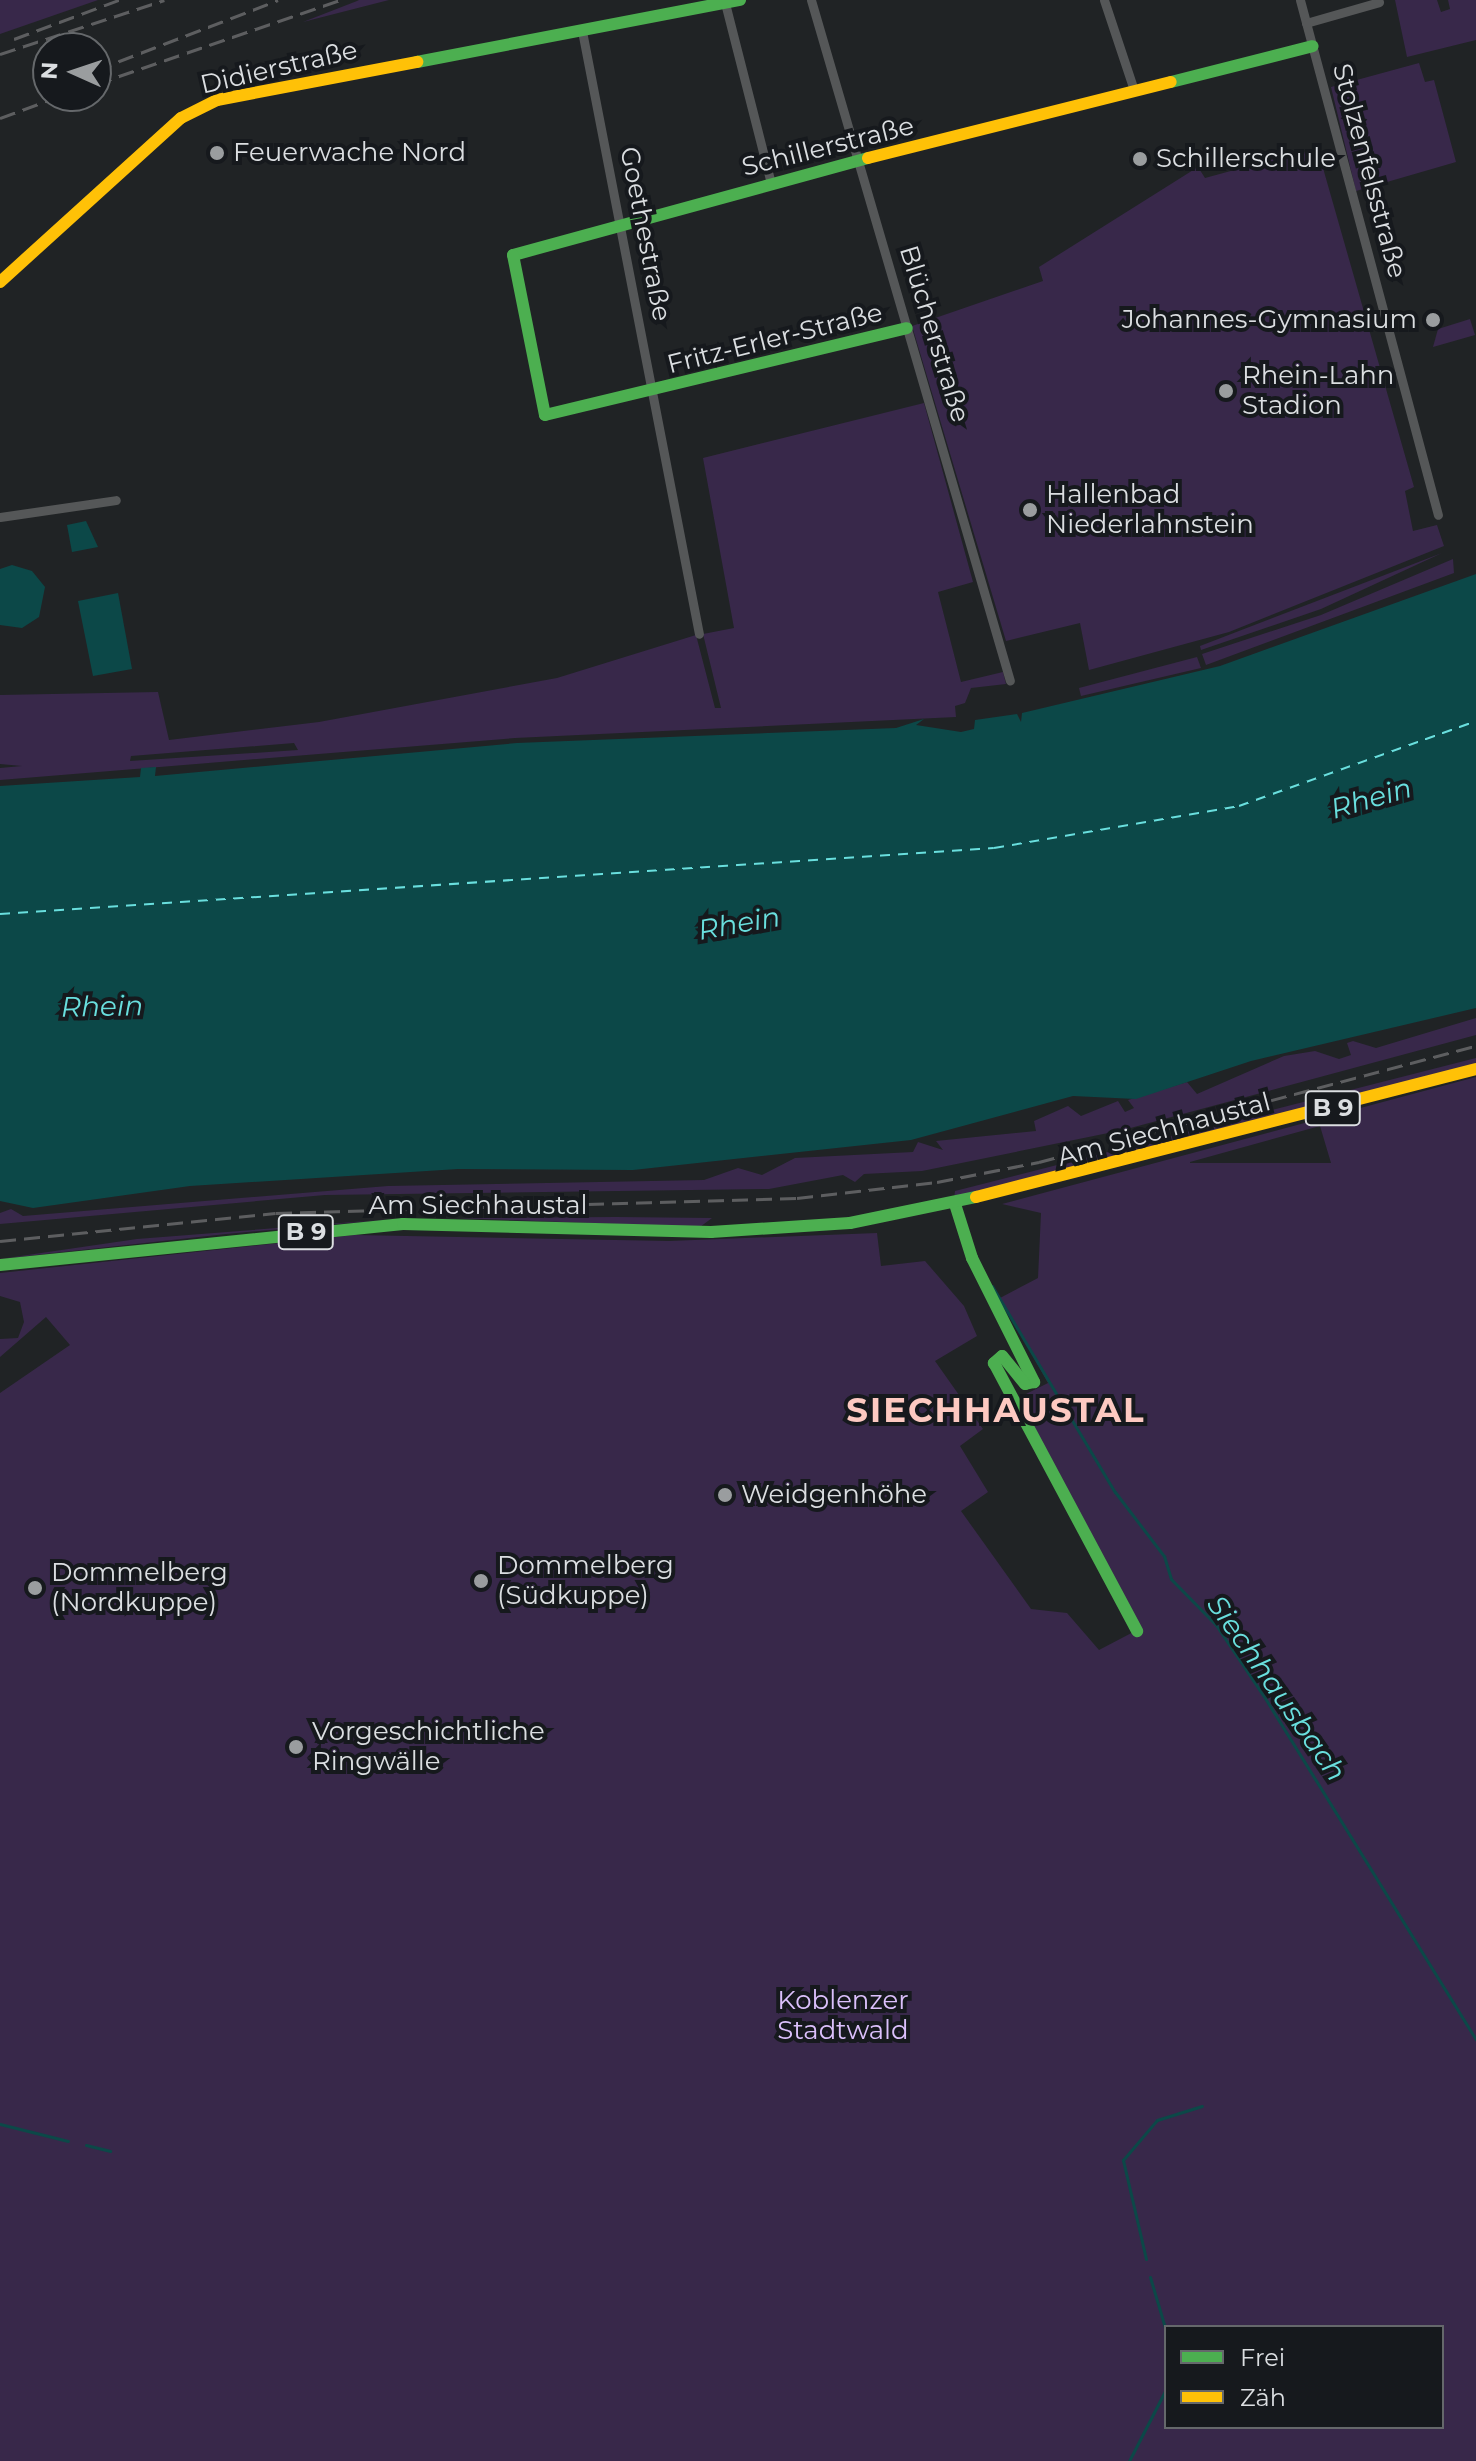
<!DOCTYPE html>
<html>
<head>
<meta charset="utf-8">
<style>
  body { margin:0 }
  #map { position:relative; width:1476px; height:2461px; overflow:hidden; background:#202325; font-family:Montserrat,sans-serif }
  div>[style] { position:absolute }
  .green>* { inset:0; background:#38284a }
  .water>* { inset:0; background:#0c4848 }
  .stream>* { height:3px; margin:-1.5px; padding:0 1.5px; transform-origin:1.5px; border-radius:1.5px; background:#0c4848 }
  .ferry>* { height:2px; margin-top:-1px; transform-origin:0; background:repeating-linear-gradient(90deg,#69dfde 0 10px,transparent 0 18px) }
  .street>* { height:9px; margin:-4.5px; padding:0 4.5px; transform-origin:4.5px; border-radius:4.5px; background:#555758 }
  .fast>* { height:12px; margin:-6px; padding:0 6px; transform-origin:6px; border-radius:6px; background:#4caf50 }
  .slow>* { height:12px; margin:-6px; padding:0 6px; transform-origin:6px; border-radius:6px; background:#ffc107 }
  .rail>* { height:3px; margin-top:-1.5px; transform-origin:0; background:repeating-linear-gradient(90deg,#5d5e60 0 16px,transparent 0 24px) }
  .dots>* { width:22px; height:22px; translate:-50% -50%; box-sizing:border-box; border:4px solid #16191d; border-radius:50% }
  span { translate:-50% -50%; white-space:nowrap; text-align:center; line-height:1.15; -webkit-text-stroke:8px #16191d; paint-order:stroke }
  .shield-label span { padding:2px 6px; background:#16191d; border:2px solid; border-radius:6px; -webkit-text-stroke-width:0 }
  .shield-label { font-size:24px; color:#dbdee1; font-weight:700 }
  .street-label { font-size:26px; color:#dbdee1 }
  .poi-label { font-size:26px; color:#dbdee1 }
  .left { translate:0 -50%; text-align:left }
  .right { translate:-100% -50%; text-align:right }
  .park-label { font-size:26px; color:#dbc0fb }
  .water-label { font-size:28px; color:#69dfde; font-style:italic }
  .district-label { font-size:34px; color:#fdc9c1; font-weight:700; letter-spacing:2px }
  .legend { position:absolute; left:1164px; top:2325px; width:280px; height:104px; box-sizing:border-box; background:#16191d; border:2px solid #65686b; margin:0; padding:10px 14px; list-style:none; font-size:24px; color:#dbdee1 }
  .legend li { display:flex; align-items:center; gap:16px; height:40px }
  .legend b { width:40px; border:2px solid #65686b }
  .north { position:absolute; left:32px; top:32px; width:80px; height:80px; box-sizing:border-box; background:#16191d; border:2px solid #65686b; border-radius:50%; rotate:273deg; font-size:22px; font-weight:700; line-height:32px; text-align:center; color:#dbdee1 }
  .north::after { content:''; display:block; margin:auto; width:28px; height:36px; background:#9a9d9f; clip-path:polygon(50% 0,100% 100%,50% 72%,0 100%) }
</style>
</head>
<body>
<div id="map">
  <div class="green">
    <i style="clip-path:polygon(0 0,98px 0,0 34px)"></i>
    <i style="clip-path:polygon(359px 0,389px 0,303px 22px,357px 1px)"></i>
    <i style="clip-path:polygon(1395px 0,1437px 0,1441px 12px,1450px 9px,1448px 0,1476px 0,1476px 40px,1407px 57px)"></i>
    <i style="clip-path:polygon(1419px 63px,1425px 82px,1434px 80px,1456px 162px,1356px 191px,1331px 87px)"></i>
    <i style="clip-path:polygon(1304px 151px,1306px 158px,1319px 154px,1414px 487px,1405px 491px,1413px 531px,1437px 525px,1444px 546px,1229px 632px,1089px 670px,1080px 623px,1006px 641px,912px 326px,1043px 281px,1039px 267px,1198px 167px,1205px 178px)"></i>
    <i style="clip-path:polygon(1470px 319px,1475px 335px,1433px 347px,1438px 329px)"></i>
    <i style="clip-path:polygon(evenodd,924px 403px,973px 582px,938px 592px,961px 682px,1003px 672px,1006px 684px,971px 688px,965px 703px,955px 706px,956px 717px,515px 738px,0 780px,0 768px,22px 766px,0 764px,0 695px,158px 692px,169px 740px,319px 722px,557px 678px,696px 635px,715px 708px,721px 708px,703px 634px,734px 628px,703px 458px,924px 403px,294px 743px,298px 750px,130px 761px,131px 756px,294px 743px)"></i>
    <i style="clip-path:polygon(1442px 553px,1321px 609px,1201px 650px,1200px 646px)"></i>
    <i style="clip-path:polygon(1453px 559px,1454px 573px,1206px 665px,1202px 654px,1321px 615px)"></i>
    <i style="clip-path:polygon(1197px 657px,1201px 668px,1081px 696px,1079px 688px)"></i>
    <i style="clip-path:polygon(1476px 1018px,1476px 1035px,1123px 1130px,922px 1171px,864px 1174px,855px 1182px,843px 1175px,769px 1189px,325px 1195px,0 1224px,0 1213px,11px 1209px,23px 1216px,388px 1186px,704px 1180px,738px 1168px,762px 1175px,795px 1158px,913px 1152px,918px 1142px,943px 1150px,936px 1141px,1036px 1131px,1034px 1121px,1068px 1106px,1081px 1116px,1118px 1101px,1125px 1112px,1134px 1108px,1128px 1100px,1187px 1082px,1197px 1094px,1284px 1056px,1315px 1051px,1339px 1059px,1351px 1055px,1347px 1043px,1353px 1041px,1376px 1048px)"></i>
    <i style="clip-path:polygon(1476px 1058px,1476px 1064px,1098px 1166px,954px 1199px,955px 1191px)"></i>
    <i style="clip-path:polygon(evenodd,1476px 1077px,1476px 2461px,0 2461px,0 1393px,70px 1345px,46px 1317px,0 1357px,0 1339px,18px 1338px,24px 1322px,20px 1302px,0 1296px,0 1273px,355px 1235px,669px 1241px,877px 1233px,881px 1266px,925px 1261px,964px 1306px,977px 1336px,935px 1361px,983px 1429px,960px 1446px,988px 1492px,961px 1511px,1031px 1609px,1067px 1613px,1099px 1650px,1141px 1628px,1018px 1398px,1048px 1383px,1000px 1298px,1038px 1278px,1041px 1213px,1002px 1204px,1476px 1077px,1320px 1126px,1331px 1163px,1190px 1163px,1190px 1162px,1320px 1126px,1476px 1077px,1166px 2327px,1442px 2327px,1442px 2427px,1166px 2427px,1166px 2327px)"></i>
    <i style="clip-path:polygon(616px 1217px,712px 1218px,700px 1227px,456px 1218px)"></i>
    <i style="clip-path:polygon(392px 1219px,226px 1234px,0 1259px,137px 1239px)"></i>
  </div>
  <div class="water">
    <i style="clip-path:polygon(86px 521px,98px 547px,72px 552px,67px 525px)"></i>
    <i style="clip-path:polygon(12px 565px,32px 571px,45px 587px,39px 617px,22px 628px,0 625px,0 569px)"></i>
    <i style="clip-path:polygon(1476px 574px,1476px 1008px,1251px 1061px,1136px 1099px,1073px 1096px,911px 1140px,633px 1170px,458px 1169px,190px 1186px,33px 1208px,0 1201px,0 786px,140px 777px,141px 768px,156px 767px,155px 776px,517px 743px,896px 728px,924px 719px,916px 725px,961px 732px,974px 729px,975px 720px,1017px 714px,1021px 722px,1022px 713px,1220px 666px)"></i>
    <i style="clip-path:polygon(118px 593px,132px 669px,93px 676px,78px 601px)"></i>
  </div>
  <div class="stream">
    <i style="left:992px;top:1286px;width:240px;rotate:59.2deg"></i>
    <i style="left:1115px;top:1492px;width:81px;rotate:52.6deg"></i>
    <i style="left:1164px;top:1556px;width:24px;rotate:73deg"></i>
    <i style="left:1171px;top:1579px;width:64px;rotate:45.6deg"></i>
    <i style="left:1216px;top:1625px;width:88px;rotate:56.1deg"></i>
    <i style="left:1265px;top:1698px;width:401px;rotate:58.3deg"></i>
    <i style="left:0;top:2124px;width:70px;rotate:14deg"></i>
    <i style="left:86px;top:2145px;width:25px;rotate:14deg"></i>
    <i style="left:1146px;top:2259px;width:102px;rotate:-103.1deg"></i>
    <i style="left:1123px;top:2160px;width:52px;rotate:-49.6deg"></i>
    <i style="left:1157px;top:2120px;width:47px;rotate:-17.3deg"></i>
    <i style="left:1150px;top:2277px;width:56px;rotate:73.5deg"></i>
    <i style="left:1129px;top:2461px;width:81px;rotate:-62.8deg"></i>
  </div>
  <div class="ferry">
    <i style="left:0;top:914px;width:996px;rotate:-3.8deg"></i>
    <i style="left:994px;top:848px;width:249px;rotate:-9.7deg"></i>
    <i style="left:1239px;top:806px;width:252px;rotate:-19.7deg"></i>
  </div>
  <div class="street">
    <i style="left:811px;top:0;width:709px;rotate:73.71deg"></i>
    <i style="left:1104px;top:0;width:95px;rotate:71.6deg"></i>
    <i style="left:1300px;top:0;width:533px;rotate:75deg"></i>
    <i style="left:725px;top:3px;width:186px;rotate:75.7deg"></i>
    <i style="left:1306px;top:23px;width:76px;rotate:-16deg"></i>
    <i style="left:582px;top:31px;width:614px;rotate:79.02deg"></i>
    <i style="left:0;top:517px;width:117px;rotate:-8.3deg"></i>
  </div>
  <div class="fast">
    <i style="left:417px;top:62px;width:329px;rotate:-10.9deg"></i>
    <i style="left:1171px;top:82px;width:146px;rotate:-14.2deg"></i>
    <i style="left:868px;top:158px;width:368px;rotate:164.7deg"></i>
    <i style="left:513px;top:255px;width:163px;rotate:78.7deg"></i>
    <i style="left:545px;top:415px;width:372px;rotate:-13.5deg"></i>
    <i style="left:955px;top:1204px;width:57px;rotate:72.5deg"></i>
    <i style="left:972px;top:1258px;width:139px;rotate:63.4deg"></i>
    <i style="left:1034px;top:1382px;width:9px;rotate:167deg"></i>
    <i style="left:1025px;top:1384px;width:36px;rotate:-129deg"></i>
    <i style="left:1002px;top:1356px;width:11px;rotate:139deg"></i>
    <i style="left:994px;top:1363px;width:304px;rotate:61.9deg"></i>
    <i style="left:0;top:1265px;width:405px;rotate:-5.8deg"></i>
    <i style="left:403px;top:1224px;width:308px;rotate:1.5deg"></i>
    <i style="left:711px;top:1232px;width:139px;rotate:-3.7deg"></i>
    <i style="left:850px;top:1223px;width:129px;rotate:-11.7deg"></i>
  </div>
  <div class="slow">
    <i style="left:868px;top:158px;width:312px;rotate:-14.1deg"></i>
    <i style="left:0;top:282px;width:244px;rotate:-42.2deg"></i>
    <i style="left:181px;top:118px;width:40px;rotate:-26.6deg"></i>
    <i style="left:217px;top:100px;width:204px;rotate:-10.8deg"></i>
    <i style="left:976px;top:1197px;width:516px;rotate:-14.36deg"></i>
  </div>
  <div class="rail">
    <i style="left:14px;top:39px;width:112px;rotate:-20.4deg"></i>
    <i style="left:0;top:54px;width:173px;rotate:-18.2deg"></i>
    <i style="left:96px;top:70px;width:195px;rotate:-21deg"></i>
    <i style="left:96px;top:84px;width:258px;rotate:-19deg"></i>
    <i style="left:0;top:118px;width:64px;rotate:-20.1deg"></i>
    <i style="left:0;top:1241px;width:277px;rotate:-5.8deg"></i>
    <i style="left:276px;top:1213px;width:521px;rotate:-1.65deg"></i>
    <i style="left:797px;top:1198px;width:141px;rotate:-6.5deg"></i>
    <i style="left:937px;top:1182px;width:104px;rotate:-11.1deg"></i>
    <i style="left:1039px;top:1162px;width:452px;rotate:-14.9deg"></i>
  </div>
  <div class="dots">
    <i style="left:217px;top:153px;background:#9a9d9f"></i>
    <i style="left:1140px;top:159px;background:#9a9d9f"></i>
    <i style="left:1433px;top:320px;background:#9a9d9f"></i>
    <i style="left:1226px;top:391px;background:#9a9d9f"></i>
    <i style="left:1030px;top:510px;background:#9a9d9f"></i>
    <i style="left:725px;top:1495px;background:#9a9d9f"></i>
    <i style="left:481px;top:1581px;background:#9a9d9f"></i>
    <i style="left:35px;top:1588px;background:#9a9d9f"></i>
    <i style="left:296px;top:1747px;background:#9a9d9f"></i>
  </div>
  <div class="shield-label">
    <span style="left:1333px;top:1108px">B 9</span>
    <span style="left:306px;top:1232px">B 9</span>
  </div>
  <div class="street-label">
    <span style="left:279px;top:68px;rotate:-13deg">Didierstraße</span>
    <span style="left:828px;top:147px;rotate:-14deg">Schillerstraße</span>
    <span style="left:1369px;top:171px;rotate:75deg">Stolzenfelsstraße</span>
    <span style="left:645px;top:234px;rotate:79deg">Goethestraße</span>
    <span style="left:934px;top:334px;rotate:73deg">Blücherstraße</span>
    <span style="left:775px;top:339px;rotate:-14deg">Fritz-Erler-Straße</span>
    <span style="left:1164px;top:1130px;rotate:-15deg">Am Siechhaustal</span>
    <span style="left:478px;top:1206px">Am Siechhaustal</span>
  </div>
  <div class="poi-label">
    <span class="left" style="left:233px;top:153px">Feuerwache Nord</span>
    <span class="left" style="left:1156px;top:159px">Schillerschule</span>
    <span class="right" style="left:1417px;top:320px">Johannes-Gymnasium</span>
    <span class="left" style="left:1242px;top:391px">Rhein-Lahn<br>Stadion</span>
    <span class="left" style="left:1046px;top:510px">Hallenbad<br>Niederlahnstein</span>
    <span class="left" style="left:741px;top:1495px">Weidgenhöhe</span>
    <span class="left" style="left:497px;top:1581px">Dommelberg<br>(Südkuppe)</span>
    <span class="left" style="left:51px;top:1588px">Dommelberg<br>(Nordkuppe)</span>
    <span class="left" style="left:312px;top:1747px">Vorgeschichtliche<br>Ringwälle</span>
  </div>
  <div class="park-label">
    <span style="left:843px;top:2016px">Koblenzer<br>Stadtwald</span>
  </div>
  <div class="water-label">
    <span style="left:1371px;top:798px;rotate:-16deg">Rhein</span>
    <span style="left:739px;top:923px;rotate:-10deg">Rhein</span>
    <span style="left:102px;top:1006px;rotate:-1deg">Rhein</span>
    <span style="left:1277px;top:1688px;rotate:55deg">Siechhausbach</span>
  </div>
  <div class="district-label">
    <span style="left:996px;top:1411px">SIECHHAUSTAL</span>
  </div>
  <ul class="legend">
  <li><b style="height:10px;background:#4caf50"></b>Frei</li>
  <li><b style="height:10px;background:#ffc107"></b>Zäh</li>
  </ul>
  <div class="north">N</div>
</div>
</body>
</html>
